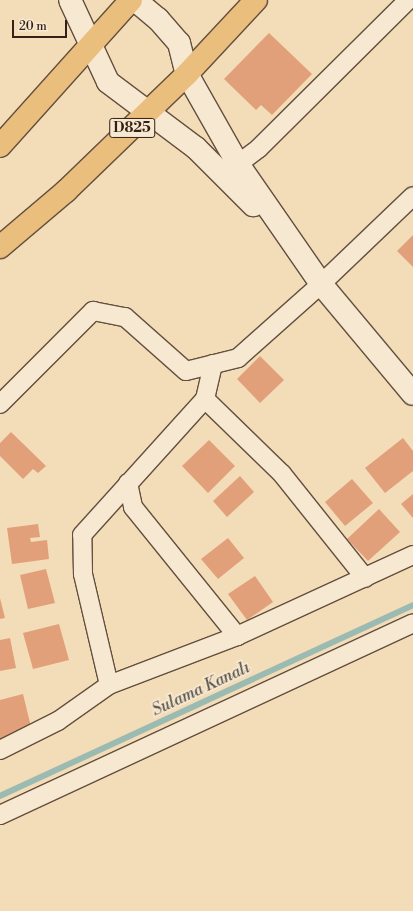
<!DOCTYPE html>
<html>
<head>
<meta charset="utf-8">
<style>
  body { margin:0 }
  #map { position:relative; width:413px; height:911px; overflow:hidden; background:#f3dcb8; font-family:"Libre Bodoni",serif }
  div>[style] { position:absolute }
  .stream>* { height:5.5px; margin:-2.75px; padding:0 2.75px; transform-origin:2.75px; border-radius:2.75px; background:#9bbbb2 }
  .building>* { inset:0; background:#e1a07a }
  .roads { filter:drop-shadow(1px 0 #644f3e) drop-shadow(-1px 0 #644f3e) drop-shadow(0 1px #644f3e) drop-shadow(0 -1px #644f3e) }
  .street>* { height:18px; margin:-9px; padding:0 9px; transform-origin:9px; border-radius:9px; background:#f7e8d1 }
  .secondary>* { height:22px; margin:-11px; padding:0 11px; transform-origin:11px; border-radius:11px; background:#f7e8d1 }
  .highway>* { height:22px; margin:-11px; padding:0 11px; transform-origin:11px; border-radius:11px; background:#eabe7c }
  span { translate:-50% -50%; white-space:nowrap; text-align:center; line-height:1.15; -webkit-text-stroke:3.5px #f7e8d1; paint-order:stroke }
  .shield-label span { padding:1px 3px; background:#f7e8d1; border:1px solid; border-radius:3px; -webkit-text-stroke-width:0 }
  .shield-label { font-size:14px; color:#342016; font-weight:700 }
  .water-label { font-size:16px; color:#534e45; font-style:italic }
  .scale { position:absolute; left:12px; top:20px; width:55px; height:18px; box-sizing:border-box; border:2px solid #342016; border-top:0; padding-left:5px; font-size:12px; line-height:14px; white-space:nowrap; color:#342016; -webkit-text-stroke:3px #f7e8d1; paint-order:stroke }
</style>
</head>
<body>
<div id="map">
  <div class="stream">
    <i style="left:0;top:796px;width:455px;rotate:-24.8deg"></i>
  </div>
  <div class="building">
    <i style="clip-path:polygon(269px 33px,312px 74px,272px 115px,261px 105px,256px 110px,224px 79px)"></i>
    <i style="clip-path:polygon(413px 235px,413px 267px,397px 251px)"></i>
    <i style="clip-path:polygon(260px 356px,284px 380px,260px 403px,237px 379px)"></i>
    <i style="clip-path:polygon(11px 432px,46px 466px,38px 473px,33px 469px,23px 479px,0 456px,0 443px)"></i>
    <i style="clip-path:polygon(403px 438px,413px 451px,413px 471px,385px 493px,365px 468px)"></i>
    <i style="clip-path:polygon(209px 440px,235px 466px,208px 493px,182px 466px)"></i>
    <i style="clip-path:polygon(240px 476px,254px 492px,227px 517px,213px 501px)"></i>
    <i style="clip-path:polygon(352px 479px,373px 503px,345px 526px,325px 502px)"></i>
    <i style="clip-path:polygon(413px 494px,413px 518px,401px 504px)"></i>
    <i style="clip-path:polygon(379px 509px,400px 532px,368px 561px,347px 539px)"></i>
    <i style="clip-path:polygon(38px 524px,40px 537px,30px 538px,31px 542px,47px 540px,49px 559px,12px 564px,7px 528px)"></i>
    <i style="clip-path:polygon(228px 538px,244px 558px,218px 579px,201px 559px)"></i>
    <i style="clip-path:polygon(46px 569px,55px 603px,28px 609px,20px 575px)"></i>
    <i style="clip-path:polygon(255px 576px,273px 602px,247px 620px,228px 594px)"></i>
    <i style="clip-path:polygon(0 598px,5px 618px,0 619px)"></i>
    <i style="clip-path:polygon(59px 624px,69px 660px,33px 669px,23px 633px)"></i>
    <i style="clip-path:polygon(10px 638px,16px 668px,0 671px,0 640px)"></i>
    <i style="clip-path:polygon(23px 694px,32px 731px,0 739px,0 700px)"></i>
  </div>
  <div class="roads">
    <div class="street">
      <i style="left:238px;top:164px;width:26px;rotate:-37deg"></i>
      <i style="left:259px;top:148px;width:210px;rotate:-44.8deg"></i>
      <i style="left:205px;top:399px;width:107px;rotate:44.2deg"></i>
      <i style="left:282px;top:474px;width:133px;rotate:51.4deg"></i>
      <i style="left:0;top:404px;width:132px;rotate:-45deg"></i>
      <i style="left:93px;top:311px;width:33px;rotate:11deg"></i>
      <i style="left:125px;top:317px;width:81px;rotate:41.5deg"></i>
      <i style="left:186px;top:371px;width:54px;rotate:-14deg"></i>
      <i style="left:238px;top:358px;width:111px;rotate:-41.7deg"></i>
      <i style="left:321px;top:284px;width:127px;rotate:-43.7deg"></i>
      <i style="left:128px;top:483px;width:25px;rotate:78deg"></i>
      <i style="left:133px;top:507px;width:166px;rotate:51.1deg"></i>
      <i style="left:109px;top:685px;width:114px;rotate:-103.2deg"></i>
      <i style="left:83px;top:574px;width:39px;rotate:-91deg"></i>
      <i style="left:82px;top:535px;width:183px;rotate:-47.9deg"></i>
      <i style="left:205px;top:399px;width:36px;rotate:-77deg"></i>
      <i style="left:0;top:750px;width:65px;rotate:-26.6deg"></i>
      <i style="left:58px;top:721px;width:62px;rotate:-35.2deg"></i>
      <i style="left:109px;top:685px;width:137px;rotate:-20.9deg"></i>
      <i style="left:237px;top:636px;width:194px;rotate:-24.7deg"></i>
      <i style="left:0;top:815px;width:455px;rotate:-24.9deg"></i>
    </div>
    <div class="secondary">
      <i style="left:70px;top:0;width:90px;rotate:65.1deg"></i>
      <i style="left:108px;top:82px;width:110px;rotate:36.9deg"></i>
      <i style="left:196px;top:148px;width:81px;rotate:45deg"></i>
      <i style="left:135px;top:0;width:30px;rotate:40deg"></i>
      <i style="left:158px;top:19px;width:32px;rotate:49deg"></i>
      <i style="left:179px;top:43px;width:32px;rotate:76deg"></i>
      <i style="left:187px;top:74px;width:103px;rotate:60.5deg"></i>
      <i style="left:238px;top:164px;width:146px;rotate:55.3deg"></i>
      <i style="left:321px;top:284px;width:143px;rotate:50.1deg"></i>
    </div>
    <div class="highway">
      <i style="left:0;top:146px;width:196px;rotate:-48.1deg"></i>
      <i style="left:0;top:247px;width:87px;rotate:-40.3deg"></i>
      <i style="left:66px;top:191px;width:168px;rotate:-44deg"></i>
      <i style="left:187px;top:74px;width:101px;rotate:-47deg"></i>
    </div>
  </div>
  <div class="shield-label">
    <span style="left:132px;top:128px">D825</span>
  </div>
  <div class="water-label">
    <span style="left:201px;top:689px;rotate:-25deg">Sulama Kanalı</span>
  </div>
  <div class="scale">20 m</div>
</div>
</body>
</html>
